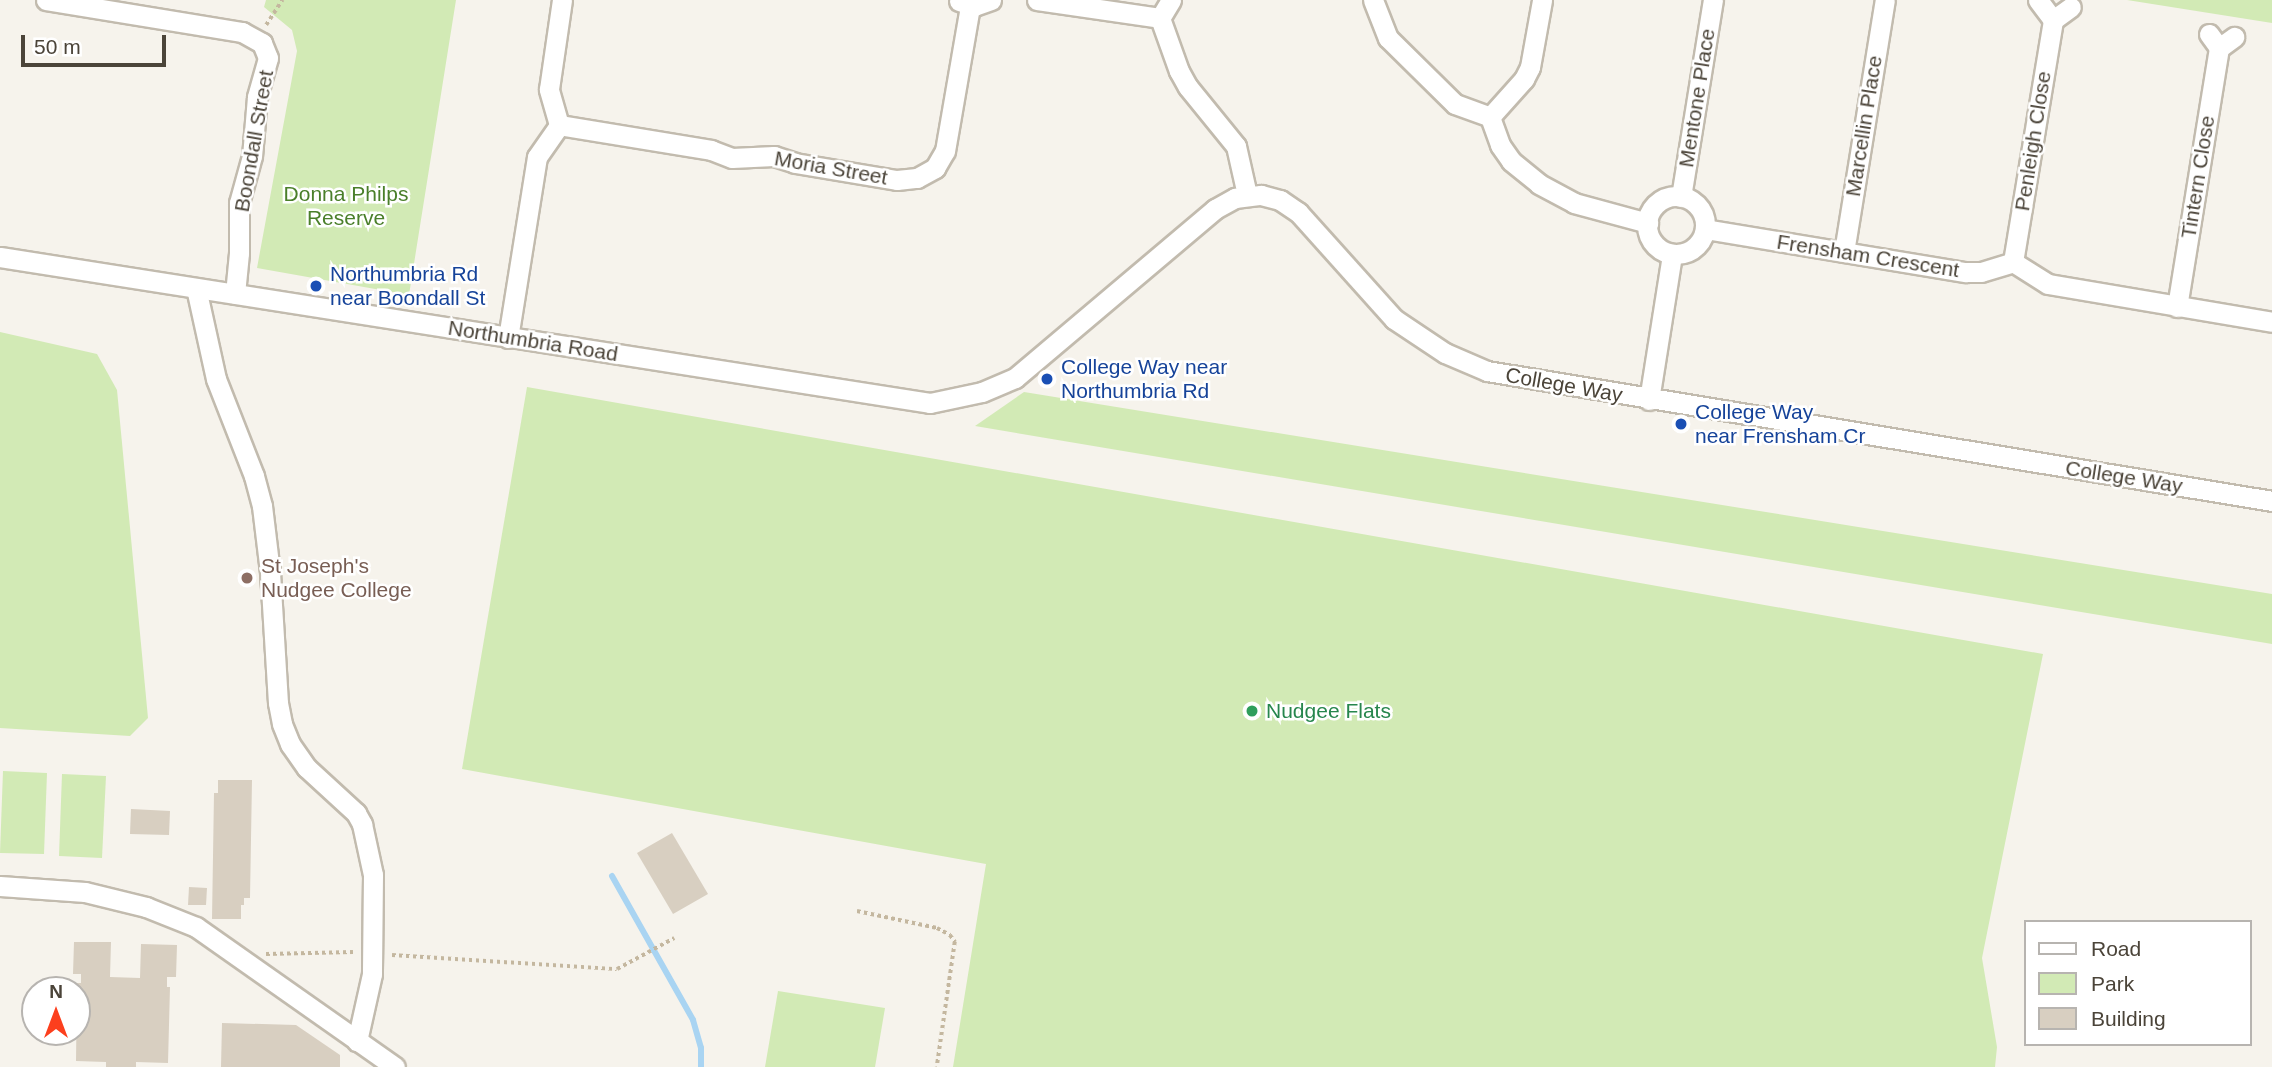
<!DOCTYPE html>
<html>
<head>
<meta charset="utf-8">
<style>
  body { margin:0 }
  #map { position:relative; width:2272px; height:1067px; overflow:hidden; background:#f6f3ec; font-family:Arial,sans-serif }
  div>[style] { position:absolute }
  .green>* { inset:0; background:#d2eab5 }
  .stream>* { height:6px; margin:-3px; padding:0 3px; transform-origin:3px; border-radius:3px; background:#a9d4f2 }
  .building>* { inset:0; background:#d8cfc1 }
  .path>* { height:3.5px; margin-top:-1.75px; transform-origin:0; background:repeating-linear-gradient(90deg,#c4b79f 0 3.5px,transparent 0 7px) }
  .roads { filter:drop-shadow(2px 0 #c2bbae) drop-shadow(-2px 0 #c2bbae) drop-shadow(0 2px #c2bbae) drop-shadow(0 -2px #c2bbae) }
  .minor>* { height:19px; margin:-9.5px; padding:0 9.5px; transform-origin:9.5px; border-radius:9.5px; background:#fff }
  .minor>.ring { margin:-9.5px; padding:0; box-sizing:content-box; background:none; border:19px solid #fff; border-radius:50% }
  .dots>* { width:19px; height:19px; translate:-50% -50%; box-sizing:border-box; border:4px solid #fff; border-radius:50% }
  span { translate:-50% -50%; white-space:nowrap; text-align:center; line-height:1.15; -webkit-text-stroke:5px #fff; paint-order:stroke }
  .street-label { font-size:21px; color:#4b4439 }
  .park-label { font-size:21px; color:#4a7f2a }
  .transit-label { font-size:21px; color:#164399 }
  .left { translate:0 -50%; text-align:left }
  .education-label { font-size:21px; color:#785e54 }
  .leisure-label { font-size:21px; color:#27864d }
  .legend { position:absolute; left:2024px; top:920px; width:228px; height:126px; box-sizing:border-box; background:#fff; border:2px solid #b7b4b0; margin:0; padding:9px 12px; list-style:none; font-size:21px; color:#4b4439 }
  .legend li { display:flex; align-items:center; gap:14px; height:35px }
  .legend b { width:35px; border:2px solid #b7b4b0 }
  .north { position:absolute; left:21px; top:976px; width:70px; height:70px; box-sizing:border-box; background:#fff; border:2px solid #b7b4b0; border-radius:50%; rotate:0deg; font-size:19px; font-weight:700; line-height:28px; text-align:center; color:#4b4439 }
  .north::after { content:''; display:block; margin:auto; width:24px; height:32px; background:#fc3f1d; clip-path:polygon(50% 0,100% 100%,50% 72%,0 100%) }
  .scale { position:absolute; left:21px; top:35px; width:145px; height:32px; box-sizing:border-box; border:4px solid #4b4439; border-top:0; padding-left:9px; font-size:21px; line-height:24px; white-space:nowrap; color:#4b4439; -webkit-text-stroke:5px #fff; paint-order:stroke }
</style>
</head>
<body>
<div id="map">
  <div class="green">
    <i style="clip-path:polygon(266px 0,456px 0,409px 295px,257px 268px,297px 51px,292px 30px,264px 7px)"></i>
    <i style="clip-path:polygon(2127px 0,2272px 0,2272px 23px)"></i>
    <i style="clip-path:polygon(0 332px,97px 354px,117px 390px,148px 718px,130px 736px,0 728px)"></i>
    <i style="clip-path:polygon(527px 387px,2043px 654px,1982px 958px,1997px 1047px,1995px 1067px,953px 1067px,986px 864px,462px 769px)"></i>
    <i style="clip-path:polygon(1024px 392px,2272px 594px,2272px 644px,975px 426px)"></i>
    <i style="clip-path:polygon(3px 771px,47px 773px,44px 854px,0 853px)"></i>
    <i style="clip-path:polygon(62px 774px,106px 776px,102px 858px,59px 856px)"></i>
    <i style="clip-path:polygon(778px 991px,885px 1008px,875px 1067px,765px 1067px)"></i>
  </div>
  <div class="stream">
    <i style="left:612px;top:876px;width:165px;rotate:60.6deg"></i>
    <i style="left:693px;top:1020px;width:29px;rotate:74deg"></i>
    <i style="left:701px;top:1048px;width:19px;rotate:90deg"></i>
  </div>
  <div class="building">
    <i style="clip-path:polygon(218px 780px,252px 780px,250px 898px,244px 898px,244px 905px,241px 905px,241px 919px,212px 919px,214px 793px,218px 793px)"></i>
    <i style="clip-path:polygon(131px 809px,170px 811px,169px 835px,130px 834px)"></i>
    <i style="clip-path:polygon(672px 833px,708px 894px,673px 914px,637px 853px)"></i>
    <i style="clip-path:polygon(189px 887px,207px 888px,206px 905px,188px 905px)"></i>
    <i style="clip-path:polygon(74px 942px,111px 942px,110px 977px,140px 978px,141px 944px,177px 945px,176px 977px,167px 977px,167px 987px,170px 987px,168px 1063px,136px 1062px,136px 1067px,106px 1067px,106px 1062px,76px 1061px,77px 983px,81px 983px,81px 974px,73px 974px)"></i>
    <i style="clip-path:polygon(222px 1023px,296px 1025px,340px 1055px,340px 1067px,221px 1067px)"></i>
  </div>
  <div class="path">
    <i style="left:266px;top:25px;width:30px;rotate:-57deg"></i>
    <i style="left:857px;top:911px;width:82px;rotate:12deg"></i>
    <i style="left:937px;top:928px;width:15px;rotate:28deg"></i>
    <i style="left:950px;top:935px;width:9px;rotate:54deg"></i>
    <i style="left:955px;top:942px;width:126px;rotate:98.2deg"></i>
    <i style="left:266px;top:954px;width:87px;rotate:-1.3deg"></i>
    <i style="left:392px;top:955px;width:225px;rotate:3.6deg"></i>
    <i style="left:617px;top:969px;width:65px;rotate:-28.5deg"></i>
  </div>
  <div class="roads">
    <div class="minor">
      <i style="left:46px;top:0;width:199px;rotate:9.3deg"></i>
      <i style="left:242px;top:32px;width:23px;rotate:29deg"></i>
      <i style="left:262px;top:43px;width:16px;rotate:68deg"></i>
      <i style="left:268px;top:58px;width:41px;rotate:105.8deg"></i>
      <i style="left:257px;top:97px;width:59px;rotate:94.8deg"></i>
      <i style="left:252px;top:156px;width:49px;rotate:105.5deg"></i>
      <i style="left:239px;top:203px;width:50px;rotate:90deg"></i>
      <i style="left:239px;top:253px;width:41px;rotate:95.6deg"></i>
      <i style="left:1037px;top:0;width:124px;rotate:8.3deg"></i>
      <i style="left:1171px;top:0;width:21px;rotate:121deg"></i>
      <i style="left:1160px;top:18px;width:56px;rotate:70.3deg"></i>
      <i style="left:1179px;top:71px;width:18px;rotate:61deg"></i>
      <i style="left:1188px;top:87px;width:76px;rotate:50.9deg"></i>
      <i style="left:1236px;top:146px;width:50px;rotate:77.3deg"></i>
      <i style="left:1373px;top:0;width:41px;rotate:68.5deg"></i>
      <i style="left:1388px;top:38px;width:94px;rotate:44.6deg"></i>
      <i style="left:1455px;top:104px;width:37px;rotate:20deg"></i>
      <i style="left:1490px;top:117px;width:30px;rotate:70deg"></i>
      <i style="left:1500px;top:145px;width:19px;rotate:55deg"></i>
      <i style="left:1511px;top:161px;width:36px;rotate:39deg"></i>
      <i style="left:1539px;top:184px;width:40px;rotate:28deg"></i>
      <i style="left:1574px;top:203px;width:77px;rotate:15.1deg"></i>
      <i style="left:2038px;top:0;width:25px;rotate:53deg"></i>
      <i style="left:2053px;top:20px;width:22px;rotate:-36deg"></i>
      <i style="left:959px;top:1px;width:16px;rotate:18deg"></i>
      <i style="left:974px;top:6px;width:18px;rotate:-19deg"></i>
      <i style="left:2209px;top:34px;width:17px;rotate:54deg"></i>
      <i style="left:2219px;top:48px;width:19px;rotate:-36deg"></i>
      <i style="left:1490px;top:117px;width:51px;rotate:-48.2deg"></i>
      <i style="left:1524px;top:79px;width:13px;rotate:-63deg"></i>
      <i style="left:1530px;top:67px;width:68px;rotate:-79.8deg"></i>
      <i style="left:559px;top:125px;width:154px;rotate:9.3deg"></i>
      <i style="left:711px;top:150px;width:22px;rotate:21deg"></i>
      <i style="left:732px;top:158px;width:42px;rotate:-2.7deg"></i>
      <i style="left:774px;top:156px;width:22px;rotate:18deg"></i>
      <i style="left:795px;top:163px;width:103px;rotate:9.5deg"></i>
      <i style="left:897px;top:180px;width:20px;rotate:-6deg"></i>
      <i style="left:917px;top:178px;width:21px;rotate:-29deg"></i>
      <i style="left:935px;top:168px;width:20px;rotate:-60deg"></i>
      <i style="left:945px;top:151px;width:147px;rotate:-80.2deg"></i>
      <i class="ring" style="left:1647px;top:196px;width:39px;height:39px"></i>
      <i style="left:1681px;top:197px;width:200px;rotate:-80.8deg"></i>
      <i style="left:1705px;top:229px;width:265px;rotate:9.4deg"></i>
      <i style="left:1966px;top:272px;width:15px"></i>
      <i style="left:1981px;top:272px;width:34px;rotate:-17deg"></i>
      <i style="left:2013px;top:262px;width:41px;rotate:32.2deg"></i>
      <i style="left:2048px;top:284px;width:227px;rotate:9.6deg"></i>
      <i style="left:1844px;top:252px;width:255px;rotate:-80.8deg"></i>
      <i style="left:0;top:257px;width:941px;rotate:8.92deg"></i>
      <i style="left:930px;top:403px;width:53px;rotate:-11.9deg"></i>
      <i style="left:982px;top:392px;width:36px;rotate:-23deg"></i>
      <i style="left:1015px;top:378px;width:262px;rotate:-40.2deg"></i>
      <i style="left:1215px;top:209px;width:23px;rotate:-29deg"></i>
      <i style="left:1235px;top:198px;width:26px;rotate:-7deg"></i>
      <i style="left:1261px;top:195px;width:20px;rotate:15deg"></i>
      <i style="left:1280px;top:200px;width:22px;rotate:34deg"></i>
      <i style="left:1298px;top:212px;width:144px;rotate:48.1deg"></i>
      <i style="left:1394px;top:319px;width:61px;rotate:33.7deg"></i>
      <i style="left:1445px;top:353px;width:46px;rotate:23.2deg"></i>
      <i style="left:1487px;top:371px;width:796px;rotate:9.4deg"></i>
      <i style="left:2013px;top:262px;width:245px;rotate:-80.6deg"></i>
      <i style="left:196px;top:288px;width:93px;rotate:77.6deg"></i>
      <i style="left:216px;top:379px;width:104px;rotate:68.6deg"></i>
      <i style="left:254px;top:476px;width:31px;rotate:75deg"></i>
      <i style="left:262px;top:506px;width:66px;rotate:83.1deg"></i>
      <i style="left:270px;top:572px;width:131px;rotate:86.5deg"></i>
      <i style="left:278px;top:703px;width:21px;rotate:79deg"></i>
      <i style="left:282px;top:724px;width:22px;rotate:68deg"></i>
      <i style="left:290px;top:744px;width:29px;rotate:55deg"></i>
      <i style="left:307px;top:768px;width:67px;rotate:42.6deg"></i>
      <i style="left:356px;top:813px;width:13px;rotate:61deg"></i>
      <i style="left:362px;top:824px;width:52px;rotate:77.8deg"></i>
      <i style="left:373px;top:875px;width:99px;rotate:90.6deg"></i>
      <i style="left:372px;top:974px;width:69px;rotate:102.6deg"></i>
      <i style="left:2177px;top:307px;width:262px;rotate:-80.8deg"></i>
      <i style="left:508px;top:338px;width:183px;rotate:-80.9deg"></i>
      <i style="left:537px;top:157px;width:39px;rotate:-55deg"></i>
      <i style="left:559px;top:125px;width:37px;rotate:-106deg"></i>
      <i style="left:549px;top:89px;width:90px;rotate:-81.7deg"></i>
      <i style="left:1649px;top:400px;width:148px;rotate:-81deg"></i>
      <i style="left:0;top:886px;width:85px;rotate:4deg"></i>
      <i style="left:85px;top:892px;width:63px;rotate:13.8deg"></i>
      <i style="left:146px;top:907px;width:54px;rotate:21.8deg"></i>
      <i style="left:196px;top:927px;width:243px;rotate:35.1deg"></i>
    </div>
  </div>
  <div class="dots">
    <i style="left:316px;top:286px;background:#1a4fb4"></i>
    <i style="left:1047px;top:379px;background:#1a4fb4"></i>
    <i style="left:1681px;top:424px;background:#1a4fb4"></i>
    <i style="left:247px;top:578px;background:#8d6e63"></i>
    <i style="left:1252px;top:711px;background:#2e9e5b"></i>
  </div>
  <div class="street-label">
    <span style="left:1697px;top:98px;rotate:-81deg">Mentone Place</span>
    <span style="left:1864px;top:126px;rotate:-81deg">Marcellin Place</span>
    <span style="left:254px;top:141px;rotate:-80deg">Boondall Street</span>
    <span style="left:2033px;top:141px;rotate:-81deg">Penleigh Close</span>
    <span style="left:831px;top:168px;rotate:10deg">Moria Street</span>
    <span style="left:2198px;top:177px;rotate:-81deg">Tintern Close</span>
    <span style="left:1868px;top:256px;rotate:9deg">Frensham Crescent</span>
    <span style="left:533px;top:341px;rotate:9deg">Northumbria Road</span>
    <span style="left:1564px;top:385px;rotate:10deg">College Way</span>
    <span style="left:2124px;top:477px;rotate:9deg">College Way</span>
  </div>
  <div class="park-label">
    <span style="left:346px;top:206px">Donna Philps<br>Reserve</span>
  </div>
  <div class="transit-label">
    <span class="left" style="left:330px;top:286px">Northumbria Rd<br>near Boondall St</span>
    <span class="left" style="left:1061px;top:379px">College Way near<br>Northumbria Rd</span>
    <span class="left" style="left:1695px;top:424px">College Way<br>near Frensham Cr</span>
  </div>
  <div class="education-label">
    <span class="left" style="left:261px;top:578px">St Joseph's<br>Nudgee College</span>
  </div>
  <div class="leisure-label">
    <span class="left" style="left:1266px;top:711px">Nudgee Flats</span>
  </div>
  <ul class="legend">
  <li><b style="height:9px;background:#fff"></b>Road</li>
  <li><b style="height:19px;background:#d2eab5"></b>Park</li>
  <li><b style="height:19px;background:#d8cfc1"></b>Building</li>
  </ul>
  <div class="north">N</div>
  <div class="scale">50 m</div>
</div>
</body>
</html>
